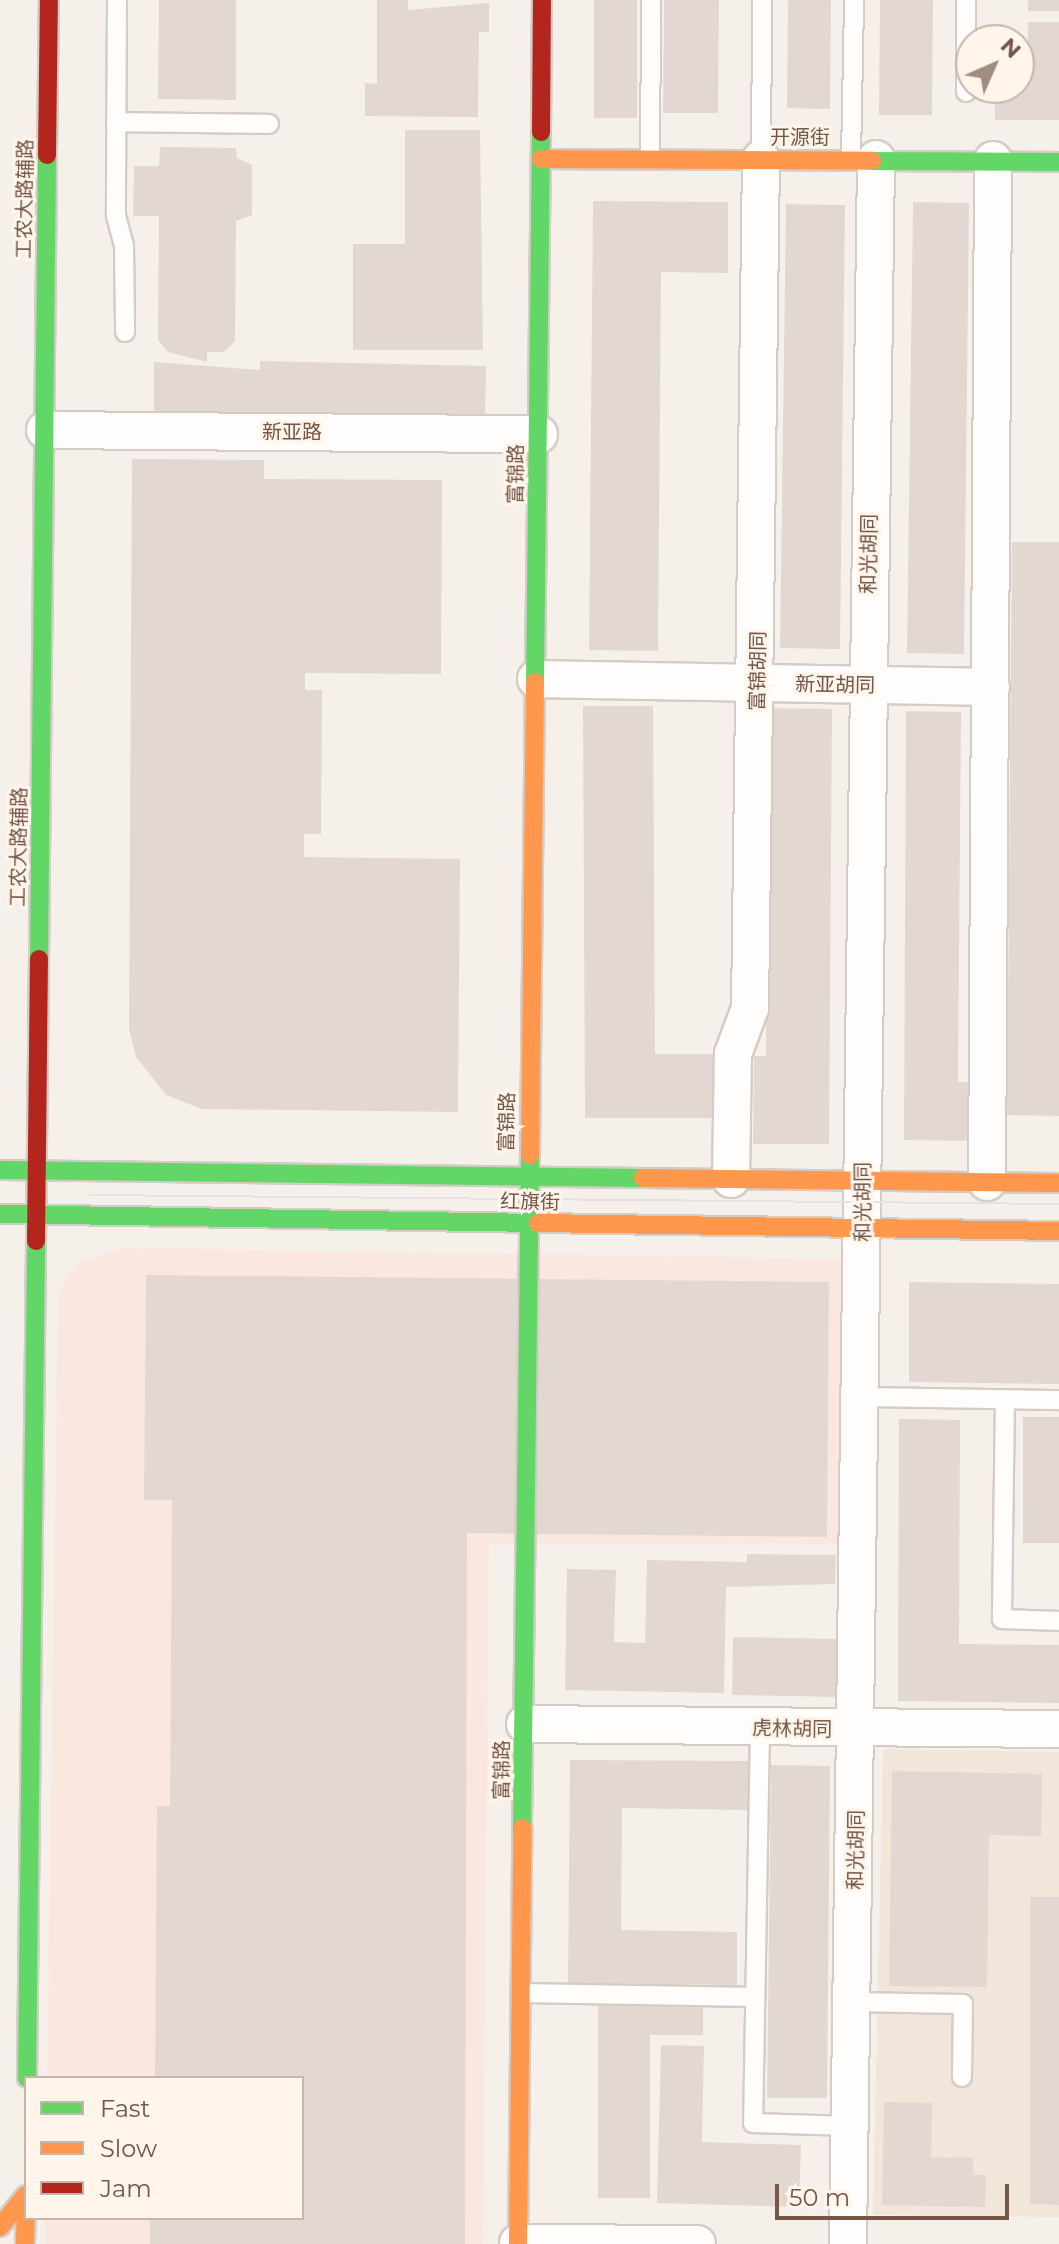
<!DOCTYPE html>
<html>
<head>
<meta charset="utf-8">
<style>
  body { margin:0 }
  #map { position:relative; width:1059px; height:2244px; overflow:hidden; background:#f6f0ea; font-family:Montserrat,"Noto Sans SC",sans-serif }
  div>[style] { position:absolute }
  .residential>* { inset:0; background:#f2e5da }
  .commercial>* { inset:0; background:#fae7e0 }
  .building>* { inset:0; background:#e3d8d1 }
  .roads { filter:drop-shadow(2px 0 #d5ccc6) drop-shadow(-2px 0 #d5ccc6) drop-shadow(0 2px #d5ccc6) drop-shadow(0 -2px #d5ccc6) }
  .lane>* { height:18px; margin:-9px; padding:0 9px; transform-origin:9px; border-radius:9px; background:#fefdfc }
  .street>* { height:36px; margin:-18px; padding:0 18px; transform-origin:18px; border-radius:18px; background:#fefdfc }
  .fast>* { height:18px; margin:-9px; padding:0 9px; transform-origin:9px; border-radius:9px; background:#63d668 }
  .slow>* { height:18px; margin:-9px; padding:0 9px; transform-origin:9px; border-radius:9px; background:#ff974d }
  .jam>* { height:18px; margin:-9px; padding:0 9px; transform-origin:9px; border-radius:9px; background:#b3261e }
  .tram>* { height:2px; margin:-1px; padding:0 1px; transform-origin:1px; border-radius:1px; background:#e4e2e4 }
  span { translate:-50% -50%; white-space:nowrap; text-align:center; line-height:1.15; -webkit-text-stroke:6px #fff5ea; paint-order:stroke }
  .street-label { font-size:20px; color:#755649 }
  .legend { position:absolute; left:24px; top:2076px; width:280px; height:144px; box-sizing:border-box; background:#fff5ea; border:2px solid #c8b5aa; margin:0; padding:10px 14px; list-style:none; font-size:24px; color:#755649 }
  .legend li { display:flex; align-items:center; gap:16px; height:40px }
  .legend b { width:40px; border:2px solid #c8b5aa }
  .north { position:absolute; left:955px; top:24px; width:80px; height:80px; box-sizing:border-box; background:#fff5ea; border:2px solid #c8b5aa; border-radius:50%; rotate:45deg; font-size:22px; font-weight:700; line-height:32px; text-align:center; color:#755649 }
  .north::after { content:''; display:block; margin:auto; width:28px; height:36px; background:#a28c81; clip-path:polygon(50% 0,100% 100%,50% 72%,0 100%) }
  .scale { position:absolute; left:775px; top:2184px; width:234px; height:36px; box-sizing:border-box; border:4px solid #755649; border-top:0; padding-left:10px; font-size:24px; line-height:28px; white-space:nowrap; color:#755649; -webkit-text-stroke:6px #fff5ea; paint-order:stroke }
</style>
</head>
<body>
<div id="map">
  <div class="residential">
    <i style="clip-path:polygon(883px 1749px,1059px 1752px,1059px 2217px,873px 2215px)"></i>
  </div>
  <div class="commercial">
    <i style="clip-path:polygon(121px 1248px,847px 1259px,845px 1544px,489px 1543px,483px 2244px,45px 2244px,45px 2218px,302px 2218px,302px 2078px,47px 2078px,58px 1295px,77px 1263px)"></i>
  </div>
  <div class="building">
    <i style="clip-path:polygon(159px 0,236px 0,236px 100px,158px 99px)"></i>
    <i style="clip-path:polygon(377px 0,408px 0,408px 10px,489px 3px,489px 32px,479px 32px,478px 117px,365px 116px,365px 83px,377px 84px)"></i>
    <i style="clip-path:polygon(594px 0,637px 0,637px 118px,594px 118px)"></i>
    <i style="clip-path:polygon(664px 0,719px 0,718px 113px,663px 113px)"></i>
    <i style="clip-path:polygon(788px 0,831px 0,830px 109px,787px 108px)"></i>
    <i style="clip-path:polygon(880px 0,933px 0,932px 115px,879px 115px)"></i>
    <i style="clip-path:polygon(1028px 0,1059px 0,1059px 11px,1028px 11px)"></i>
    <i style="clip-path:polygon(1028px 22px,1059px 22px,1059px 120px,995px 120px,995px 88px,1019px 88px,1019px 72px,1028px 72px)"></i>
    <i style="clip-path:polygon(405px 130px,480px 130px,483px 350px,353px 350px,353px 244px,405px 244px)"></i>
    <i style="clip-path:polygon(160px 147px,236px 148px,237px 158px,252px 165px,252px 215px,236px 221px,235px 341px,224px 352px,207px 352px,207px 362px,168px 352px,158px 340px,159px 216px,133px 216px,134px 166px,159px 166px)"></i>
    <i style="clip-path:polygon(593px 201px,728px 202px,728px 273px,661px 272px,658px 651px,589px 650px)"></i>
    <i style="clip-path:polygon(913px 202px,969px 203px,964px 654px,907px 653px)"></i>
    <i style="clip-path:polygon(786px 204px,845px 205px,840px 649px,780px 648px)"></i>
    <i style="clip-path:polygon(260px 361px,486px 366px,485px 418px,154px 416px,154px 362px,260px 370px)"></i>
    <i style="clip-path:polygon(132px 459px,264px 460px,264px 479px,442px 480px,441px 674px,305px 673px,305px 690px,322px 690px,321px 834px,304px 834px,304px 857px,460px 859px,458px 1112px,202px 1109px,166px 1095px,136px 1057px,129px 1028px)"></i>
    <i style="clip-path:polygon(1012px 542px,1059px 542px,1059px 1116px,1007px 1115px)"></i>
    <i style="clip-path:polygon(583px 706px,653px 706px,655px 1054px,717px 1054px,718px 1118px,585px 1118px)"></i>
    <i style="clip-path:polygon(768px 708px,832px 709px,829px 1144px,753px 1144px,754px 1056px,766px 1056px)"></i>
    <i style="clip-path:polygon(906px 711px,961px 712px,958px 1082px,982px 1082px,982px 1141px,904px 1140px)"></i>
    <i style="clip-path:polygon(146px 1275px,829px 1282px,827px 1537px,467px 1533px,465px 2244px,150px 2244px,150px 2218px,302px 2218px,302px 2078px,155px 2078px,157px 1806px,170px 1806px,172px 1500px,144px 1500px)"></i>
    <i style="clip-path:polygon(909px 1282px,1059px 1284px,1059px 1384px,909px 1382px)"></i>
    <i style="clip-path:polygon(1023px 1417px,1059px 1417px,1059px 1543px,1023px 1543px)"></i>
    <i style="clip-path:polygon(899px 1419px,960px 1420px,959px 1644px,1059px 1645px,1059px 1703px,898px 1701px)"></i>
    <i style="clip-path:polygon(747px 1554px,836px 1555px,835px 1584px,726px 1587px,724px 1693px,565px 1690px,567px 1569px,616px 1570px,614px 1642px,645px 1643px,647px 1560px,747px 1562px)"></i>
    <i style="clip-path:polygon(733px 1637px,842px 1639px,841px 1697px,732px 1695px)"></i>
    <i style="clip-path:polygon(570px 1760px,750px 1761px,749px 1810px,622px 1808px,621px 1930px,737px 1932px,737px 1985px,568px 1983px)"></i>
    <i style="clip-path:polygon(771px 1765px,830px 1766px,827px 2098px,767px 2098px)"></i>
    <i style="clip-path:polygon(892px 1771px,1042px 1774px,1041px 1836px,989px 1835px,987px 1987px,889px 1986px)"></i>
    <i style="clip-path:polygon(1030px 1897px,1059px 1897px,1059px 2205px,1030px 2204px)"></i>
    <i style="clip-path:polygon(598px 2005px,703px 2006px,703px 2035px,650px 2035px,650px 2198px,598px 2198px)"></i>
    <i style="clip-path:polygon(661px 2045px,704px 2046px,702px 2142px,801px 2145px,799px 2207px,657px 2203px)"></i>
    <i style="clip-path:polygon(884px 2102px,932px 2103px,931px 2157px,973px 2158px,973px 2175px,986px 2175px,985px 2207px,882px 2205px)"></i>
  </div>
  <div class="roads">
    <div class="lane">
      <i style="left:117px;top:0;width:216px;rotate:90.3deg"></i>
      <i style="left:116px;top:216px;width:30px;rotate:75deg"></i>
      <i style="left:124px;top:245px;width:87px;rotate:89.3deg"></i>
      <i style="left:966px;top:92px;width:92px;rotate:-90deg"></i>
      <i style="left:116px;top:122px;width:153px;rotate:0.7deg"></i>
      <i style="left:650px;top:159px;width:159px;rotate:-89.6deg"></i>
      <i style="left:761px;top:159px;width:159px;rotate:-89.6deg"></i>
      <i style="left:851px;top:159px;width:159px;rotate:-88.9deg"></i>
      <i style="left:861px;top:1397px;width:198px;rotate:0.9deg"></i>
      <i style="left:1005px;top:1399px;width:220px;rotate:90.8deg"></i>
      <i style="left:1002px;top:1619px;width:57px;rotate:2deg"></i>
      <i style="left:760px;top:1728px;width:395px;rotate:91deg"></i>
      <i style="left:753px;top:2123px;width:98px;rotate:1.8deg"></i>
      <i style="left:521px;top:1993px;width:234px;rotate:1deg"></i>
      <i style="left:853px;top:2002px;width:110px;rotate:1deg"></i>
      <i style="left:963px;top:2004px;width:73px;rotate:90.8deg"></i>
    </div>
    <div class="street">
      <i style="left:45px;top:430px;width:494px;rotate:0.5deg"></i>
      <i style="left:536px;top:679px;width:455px;rotate:1deg"></i>
      <i style="left:731px;top:1179px;width:125px;rotate:-89.1deg"></i>
      <i style="left:733px;top:1054px;width:49px;rotate:-69.7deg"></i>
      <i style="left:750px;top:1008px;width:849px;rotate:-89.26deg"></i>
      <i style="left:987px;top:1182px;width:1022px;rotate:-89.66deg"></i>
      <i style="left:525px;top:1724px;width:534px;rotate:0.54deg"></i>
      <i style="left:518px;top:2243px;width:179px;rotate:0.3deg"></i>
      <i style="left:848px;top:2244px;width:2085px;rotate:-89.23deg"></i>
    </div>
    <div class="fast">
      <i style="left:872px;top:161px;width:187px;rotate:0.3deg"></i>
      <i style="left:535px;top:682px;width:550px;rotate:-89.37deg"></i>
      <i style="left:39px;top:959px;width:804px;rotate:-89.43deg"></i>
      <i style="left:0;top:1170px;width:643px;rotate:0.71deg"></i>
      <i style="left:0;top:1214px;width:538px;rotate:0.96deg"></i>
      <i style="left:522px;top:1828px;width:673px;rotate:-89.32deg"></i>
      <i style="left:27px;top:2078px;width:837px;rotate:-89.38deg"></i>
    </div>
    <div class="slow">
      <i style="left:541px;top:159px;width:331px;rotate:0.3deg"></i>
      <i style="left:530px;top:1155px;width:473px;rotate:-89.4deg"></i>
      <i style="left:643px;top:1178px;width:416px;rotate:0.7deg"></i>
      <i style="left:538px;top:1223px;width:521px;rotate:0.88deg"></i>
      <i style="left:0;top:2227px;width:41px;rotate:-50.9deg"></i>
      <i style="left:25px;top:2244px;width:48px;rotate:-88.8deg"></i>
      <i style="left:518px;top:2244px;width:416px;rotate:-89.4deg"></i>
    </div>
    <div class="jam">
      <i style="left:541px;top:132px;width:132px;rotate:-89.6deg"></i>
      <i style="left:47px;top:155px;width:155px;rotate:-89.3deg"></i>
      <i style="left:36px;top:1241px;width:282px;rotate:-89.4deg"></i>
    </div>
  </div>
  <div class="tram">
    <i style="left:90px;top:1195px;width:969px;rotate:0.53deg"></i>
  </div>
  <div class="street-label">
    <span style="left:800px;top:137px">开源街</span>
    <span style="left:25px;top:199px;rotate:-89deg">工农大路辅路</span>
    <span style="left:292px;top:432px">新亚路</span>
    <span style="left:516px;top:474px;rotate:-89deg">富锦路</span>
    <span style="left:869px;top:554px;rotate:-89deg">和光胡同</span>
    <span style="left:758px;top:671px;rotate:-89deg">富锦胡同</span>
    <span style="left:835px;top:685px;rotate:1deg">新亚胡同</span>
    <span style="left:19px;top:847px;rotate:-89deg">工农大路辅路</span>
    <span style="left:507px;top:1122px;rotate:-89deg">富锦路</span>
    <span style="left:530px;top:1202px;rotate:1deg">红旗街</span>
    <span style="left:863px;top:1202px;rotate:-90deg">和光胡同</span>
    <span style="left:792px;top:1729px;rotate:1deg">虎林胡同</span>
    <span style="left:502px;top:1770px;rotate:-89deg">富锦路</span>
    <span style="left:856px;top:1850px;rotate:-89deg">和光胡同</span>
  </div>
  <ul class="legend">
  <li><b style="height:10px;background:#63d668"></b>Fast</li>
  <li><b style="height:10px;background:#ff974d"></b>Slow</li>
  <li><b style="height:10px;background:#b3261e"></b>Jam</li>
  </ul>
  <div class="north">N</div>
  <div class="scale">50 m</div>
</div>
</body>
</html>
